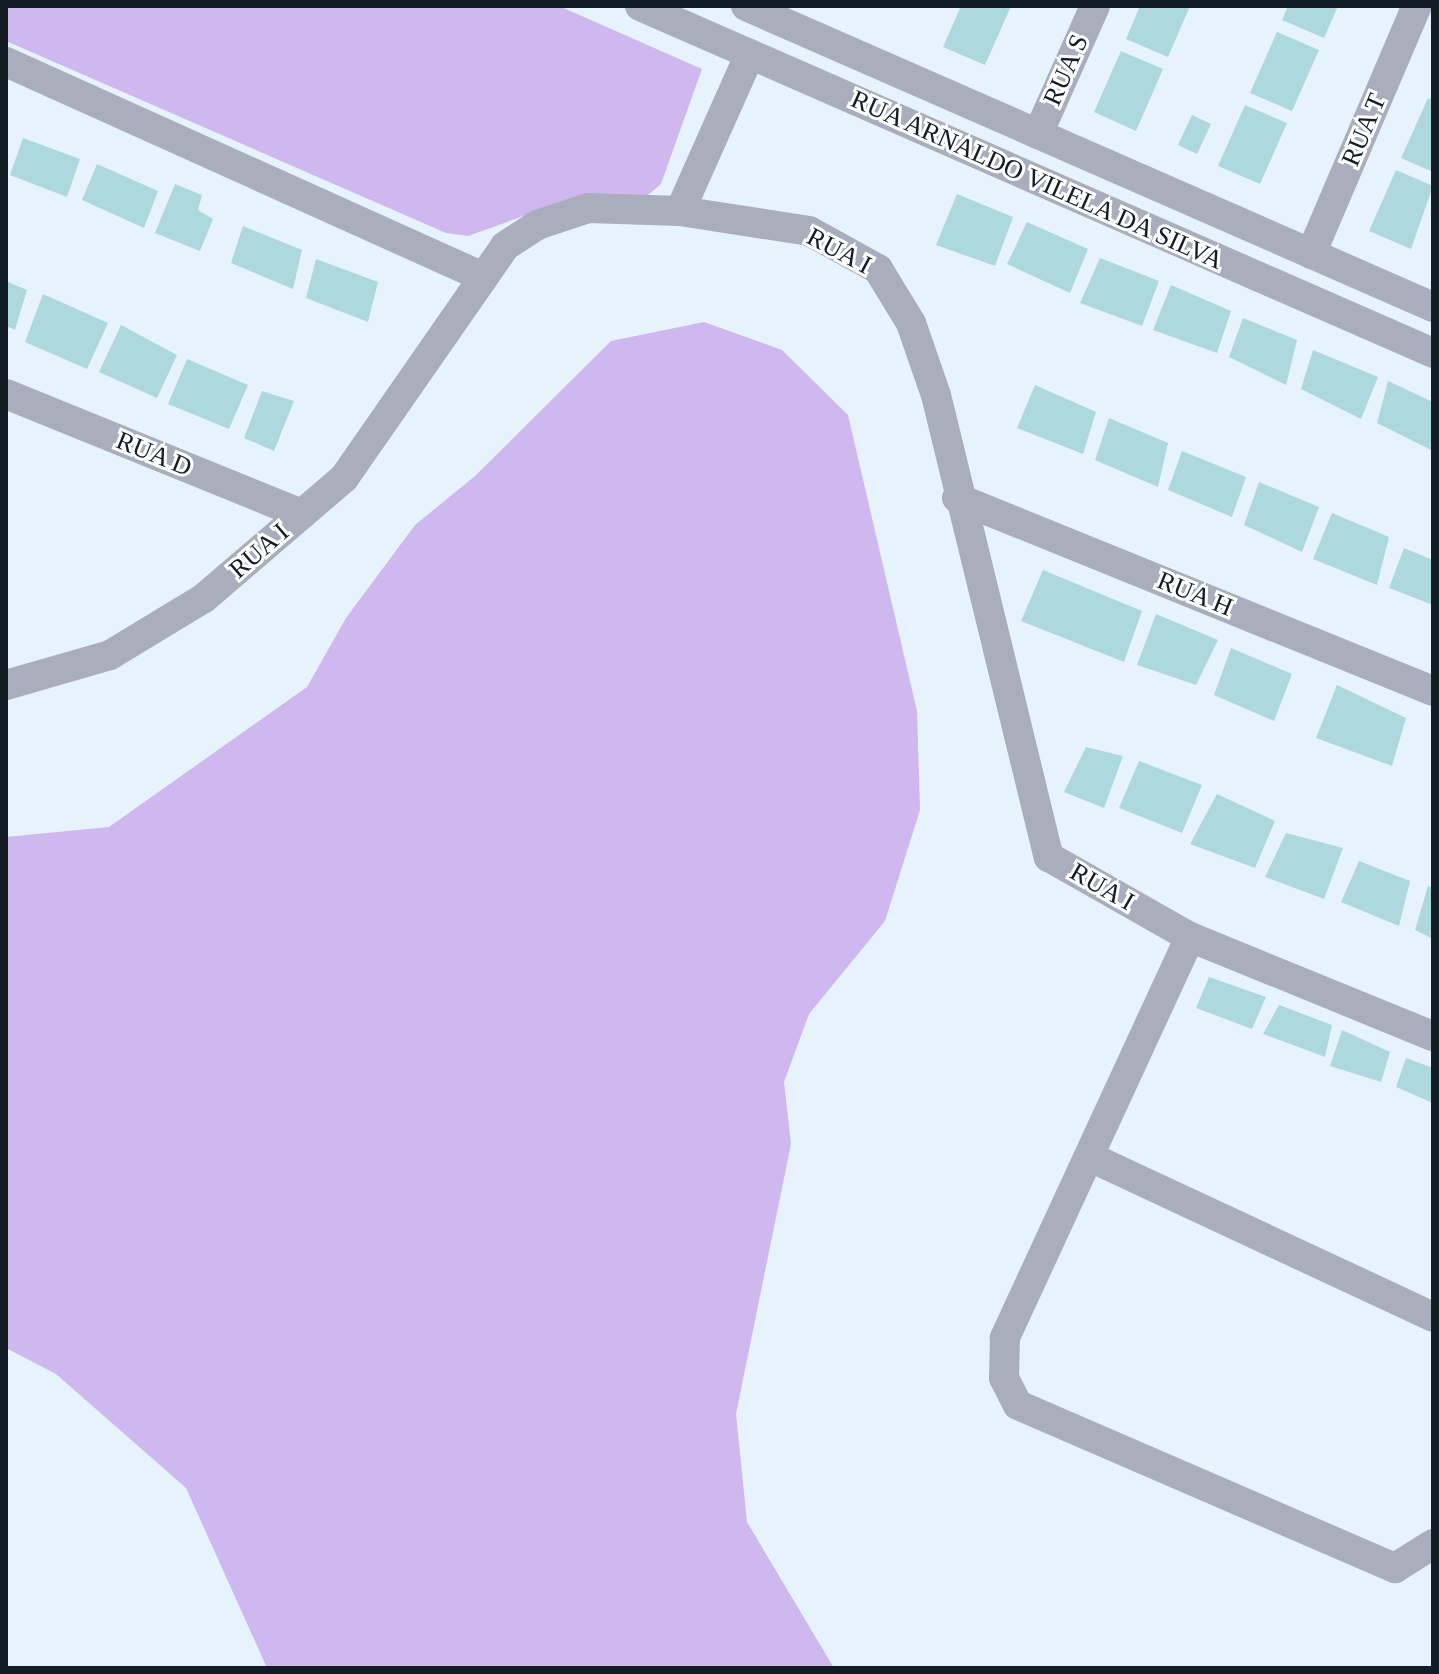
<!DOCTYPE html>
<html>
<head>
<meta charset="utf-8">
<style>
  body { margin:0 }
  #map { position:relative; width:1439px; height:1674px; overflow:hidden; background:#e6f3fc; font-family:"Times New Roman",serif }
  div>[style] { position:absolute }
  .green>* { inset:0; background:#ceb8ef }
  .building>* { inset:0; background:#add8de }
  .minor>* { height:30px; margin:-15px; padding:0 15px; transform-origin:15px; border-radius:15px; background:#aaaebc }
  span { translate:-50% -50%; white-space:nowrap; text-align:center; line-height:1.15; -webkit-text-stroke:6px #fff; paint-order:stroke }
  .street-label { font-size:26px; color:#111c24 }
  .frame { position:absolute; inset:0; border:8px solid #111c24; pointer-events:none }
</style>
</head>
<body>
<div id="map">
  <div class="green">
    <i style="clip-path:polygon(6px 6px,559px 6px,702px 69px,661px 184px,648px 195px,582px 195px,468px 236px,446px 233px,6px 41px)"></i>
    <i style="clip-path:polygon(704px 322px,782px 350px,848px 415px,917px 711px,920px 810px,885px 921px,809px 1014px,784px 1082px,791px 1144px,736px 1414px,747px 1522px,834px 1668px,267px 1668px,186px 1488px,56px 1374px,6px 1348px,6px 837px,109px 827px,307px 687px,346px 618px,415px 525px,475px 476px,611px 341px)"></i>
  </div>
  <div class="building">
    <i style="clip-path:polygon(961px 6px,1011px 6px,985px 65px,943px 47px)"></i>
    <i style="clip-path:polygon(1140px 6px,1190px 6px,1168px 57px,1126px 39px)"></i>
    <i style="clip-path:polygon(1288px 6px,1338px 6px,1324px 38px,1282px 20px)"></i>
    <i style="clip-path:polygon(1277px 32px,1319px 50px,1292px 111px,1250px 93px)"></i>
    <i style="clip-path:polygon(1121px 51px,1163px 69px,1136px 131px,1094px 112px)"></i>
    <i style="clip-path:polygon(1428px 98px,1433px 100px,1433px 172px,1401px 158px)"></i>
    <i style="clip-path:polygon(1245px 105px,1287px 123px,1260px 184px,1218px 166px)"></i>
    <i style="clip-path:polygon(1192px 115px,1211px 124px,1197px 154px,1178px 145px)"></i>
    <i style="clip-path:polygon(23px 138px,80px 159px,67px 197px,10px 175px)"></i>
    <i style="clip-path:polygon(97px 164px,158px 191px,144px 228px,82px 200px)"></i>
    <i style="clip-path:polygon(1396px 170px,1433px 186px,1411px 249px,1369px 231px)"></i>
    <i style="clip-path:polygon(175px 184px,202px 195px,198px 210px,213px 219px,200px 251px,155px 233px)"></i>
    <i style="clip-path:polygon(957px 194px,1013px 217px,995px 266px,936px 245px)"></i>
    <i style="clip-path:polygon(1027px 222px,1088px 249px,1070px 293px,1007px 264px)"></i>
    <i style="clip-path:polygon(243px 226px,302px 250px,293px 289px,231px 263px)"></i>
    <i style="clip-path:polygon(1100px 258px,1159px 281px,1142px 326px,1080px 303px)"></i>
    <i style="clip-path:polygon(316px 259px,378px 282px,368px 322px,306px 298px)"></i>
    <i style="clip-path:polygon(6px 281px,27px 290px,15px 330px,6px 326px)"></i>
    <i style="clip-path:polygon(1171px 285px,1231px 311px,1217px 353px,1153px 330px)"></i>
    <i style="clip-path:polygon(43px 294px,108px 323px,87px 369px,25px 342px)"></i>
    <i style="clip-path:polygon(1243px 318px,1297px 340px,1286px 385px,1229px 357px)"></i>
    <i style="clip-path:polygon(121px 325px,177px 355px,157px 398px,99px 372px)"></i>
    <i style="clip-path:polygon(1313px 350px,1378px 377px,1361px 419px,1301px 389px)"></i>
    <i style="clip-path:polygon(187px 359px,248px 385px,229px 429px,168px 404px)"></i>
    <i style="clip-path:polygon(1388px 381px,1433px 402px,1433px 451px,1377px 423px)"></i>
    <i style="clip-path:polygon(1035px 385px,1096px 412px,1083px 454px,1017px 428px)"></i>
    <i style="clip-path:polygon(262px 391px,294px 401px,274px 451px,244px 438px)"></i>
    <i style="clip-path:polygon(1109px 418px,1168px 443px,1158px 487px,1095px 460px)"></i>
    <i style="clip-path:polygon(1182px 451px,1246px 477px,1232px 517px,1168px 490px)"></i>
    <i style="clip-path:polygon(1259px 482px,1319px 507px,1302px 552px,1244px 525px)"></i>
    <i style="clip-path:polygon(1332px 513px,1389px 537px,1377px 585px,1313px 559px)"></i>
    <i style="clip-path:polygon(1404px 548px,1433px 560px,1433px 605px,1389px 588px)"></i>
    <i style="clip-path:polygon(1043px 570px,1142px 611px,1124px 662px,1021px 621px)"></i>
    <i style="clip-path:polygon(1156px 614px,1218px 640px,1196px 685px,1137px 665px)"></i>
    <i style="clip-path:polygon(1231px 648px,1292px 674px,1274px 721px,1214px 695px)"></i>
    <i style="clip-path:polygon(1337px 685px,1406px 718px,1392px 766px,1316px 738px)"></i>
    <i style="clip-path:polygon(1086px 747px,1123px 756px,1104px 808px,1064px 792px)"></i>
    <i style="clip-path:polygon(1139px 761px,1202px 785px,1182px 833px,1119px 808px)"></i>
    <i style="clip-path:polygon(1217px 794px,1275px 821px,1255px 868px,1190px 844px)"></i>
    <i style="clip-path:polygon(1286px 833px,1343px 848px,1324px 899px,1265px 877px)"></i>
    <i style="clip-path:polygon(1359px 861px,1410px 881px,1399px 926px,1341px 902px)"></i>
    <i style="clip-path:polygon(1428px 886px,1433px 888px,1433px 939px,1415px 930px)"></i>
    <i style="clip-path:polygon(1209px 977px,1266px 997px,1252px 1029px,1196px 1008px)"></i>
    <i style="clip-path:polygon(1279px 1005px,1332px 1025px,1325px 1057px,1263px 1034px)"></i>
    <i style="clip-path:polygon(1342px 1030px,1390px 1052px,1381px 1082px,1330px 1066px)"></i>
    <i style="clip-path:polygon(1406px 1058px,1433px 1068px,1433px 1103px,1396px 1087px)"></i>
  </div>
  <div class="minor">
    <i style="left:640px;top:6px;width:866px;rotate:23.63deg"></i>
    <i style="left:746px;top:6px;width:750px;rotate:23.66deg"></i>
    <i style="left:6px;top:62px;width:523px;rotate:24.26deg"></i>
    <i style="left:1038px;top:134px;width:140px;rotate:-66deg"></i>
    <i style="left:680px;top:211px;width:172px;rotate:-66deg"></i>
    <i style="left:1311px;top:254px;width:270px;rotate:-66.9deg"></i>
    <i style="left:6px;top:394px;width:319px;rotate:22.1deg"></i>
    <i style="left:957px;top:498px;width:514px;rotate:22.07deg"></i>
    <i style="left:6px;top:685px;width:108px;rotate:-16.1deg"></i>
    <i style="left:110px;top:655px;width:110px;rotate:-31.2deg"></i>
    <i style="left:204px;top:598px;width:184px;rotate:-40.6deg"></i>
    <i style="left:344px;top:478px;width:282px;rotate:-55.2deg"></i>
    <i style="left:505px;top:246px;width:38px;rotate:-33deg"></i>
    <i style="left:537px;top:225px;width:54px;rotate:-18.4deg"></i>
    <i style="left:588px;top:208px;width:92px;rotate:1.9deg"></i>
    <i style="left:680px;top:211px;width:131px;rotate:8.8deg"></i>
    <i style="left:809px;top:231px;width:79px;rotate:28.8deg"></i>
    <i style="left:878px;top:269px;width:63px;rotate:58.6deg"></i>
    <i style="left:911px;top:323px;width:76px;rotate:70.9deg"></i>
    <i style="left:936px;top:395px;width:476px;rotate:76.3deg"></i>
    <i style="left:1049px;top:857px;width:162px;rotate:29.6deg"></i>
    <i style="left:1190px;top:937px;width:262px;rotate:22.2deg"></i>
    <i style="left:1190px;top:937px;width:442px;rotate:114.8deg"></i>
    <i style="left:1005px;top:1338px;width:40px;rotate:91.4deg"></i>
    <i style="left:1004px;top:1378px;width:30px;rotate:63deg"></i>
    <i style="left:1018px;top:1405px;width:411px;rotate:23.4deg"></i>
    <i style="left:1395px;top:1568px;width:45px;rotate:-32.3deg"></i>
    <i style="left:1090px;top:1157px;width:378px;rotate:25deg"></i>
  </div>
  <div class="street-label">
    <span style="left:1066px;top:70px;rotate:-66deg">RUA S</span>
    <span style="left:1364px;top:130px;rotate:-67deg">RUA T</span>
    <span style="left:1037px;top:180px;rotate:24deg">RUA ARNALDO VILELA DA SILVA</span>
    <span style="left:839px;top:251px;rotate:28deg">RUA I</span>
    <span style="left:154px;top:454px;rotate:22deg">RUA D</span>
    <span style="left:259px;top:551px;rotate:-41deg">RUA I</span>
    <span style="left:1195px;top:594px;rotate:22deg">RUA H</span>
    <span style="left:1102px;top:887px;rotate:30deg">RUA I</span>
  </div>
  <div class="frame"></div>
</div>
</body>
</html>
